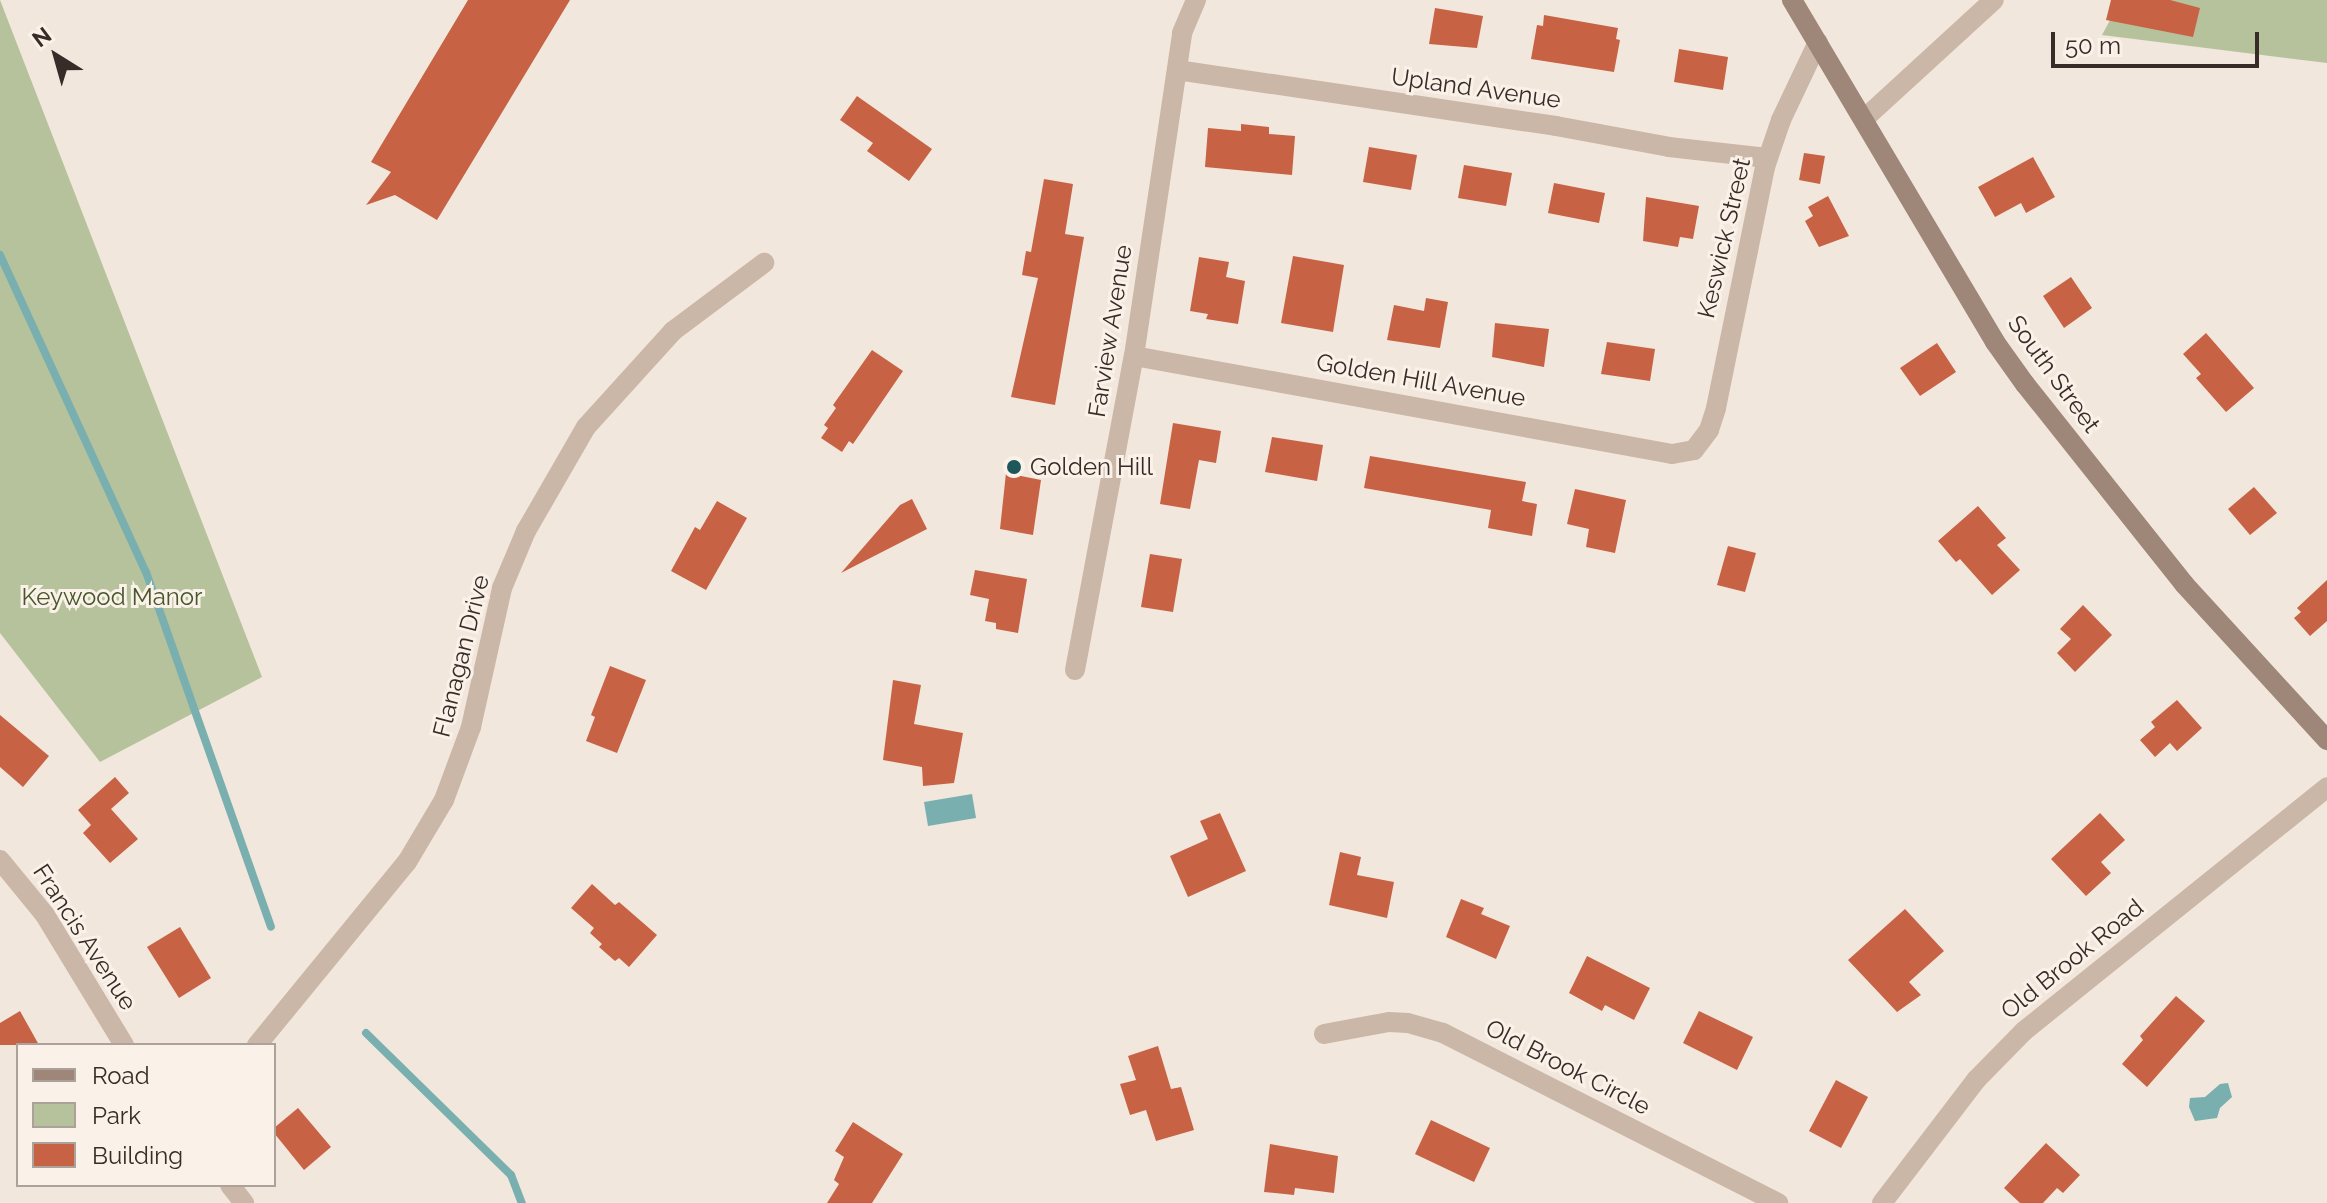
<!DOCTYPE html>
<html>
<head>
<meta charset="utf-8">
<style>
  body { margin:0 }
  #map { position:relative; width:2327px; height:1203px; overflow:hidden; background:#f2e7dc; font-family:Raleway,sans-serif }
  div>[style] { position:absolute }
  .green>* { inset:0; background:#b6c29c }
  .water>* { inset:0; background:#7aafb0 }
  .stream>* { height:8px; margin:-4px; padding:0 4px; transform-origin:4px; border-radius:4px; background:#7aafb0 }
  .building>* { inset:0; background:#c76245 }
  .street>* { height:20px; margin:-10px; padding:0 10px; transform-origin:10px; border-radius:10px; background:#cbb7a8 }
  .secondary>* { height:20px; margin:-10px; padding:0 10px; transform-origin:10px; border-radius:10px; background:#9e8679 }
  .dots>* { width:22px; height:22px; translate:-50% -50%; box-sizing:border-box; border:4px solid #faf1e8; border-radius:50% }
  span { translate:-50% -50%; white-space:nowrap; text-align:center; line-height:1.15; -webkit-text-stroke:6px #faf1e8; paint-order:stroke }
  .street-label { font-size:24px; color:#372c28 }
  .poi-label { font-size:24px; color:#372c28 }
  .left { translate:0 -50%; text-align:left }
  .park-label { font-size:24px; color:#47562b }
  .legend { position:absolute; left:16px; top:1043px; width:260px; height:144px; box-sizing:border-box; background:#faf1e8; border:2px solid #aca29b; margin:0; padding:10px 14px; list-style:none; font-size:24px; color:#372c28 }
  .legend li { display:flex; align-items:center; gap:16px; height:40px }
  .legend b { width:40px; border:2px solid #aca29b }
  .north { position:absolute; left:16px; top:16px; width:80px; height:80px; -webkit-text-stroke:6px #faf1e8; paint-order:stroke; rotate:323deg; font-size:22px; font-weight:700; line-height:32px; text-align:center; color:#372c28 }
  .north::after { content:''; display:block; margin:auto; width:28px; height:36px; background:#372c28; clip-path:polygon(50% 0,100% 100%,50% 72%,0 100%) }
  .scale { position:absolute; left:2051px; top:32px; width:208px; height:36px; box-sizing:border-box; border:4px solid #372c28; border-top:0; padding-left:10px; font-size:24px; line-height:28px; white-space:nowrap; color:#372c28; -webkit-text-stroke:6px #faf1e8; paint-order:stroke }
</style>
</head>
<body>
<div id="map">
  <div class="green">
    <i style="clip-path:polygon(0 0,262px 677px,100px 762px,0 633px)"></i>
    <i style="clip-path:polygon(2121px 0,2327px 0,2327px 63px,2102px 35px)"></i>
  </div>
  <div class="water">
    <i style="clip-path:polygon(972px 794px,976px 818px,928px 826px,924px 802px)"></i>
    <i style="clip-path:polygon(2228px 1083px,2232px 1097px,2220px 1108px,2217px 1118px,2195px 1121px,2189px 1107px,2190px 1098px,2205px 1097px,2220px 1084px)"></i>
  </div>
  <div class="stream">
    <i style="left:0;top:255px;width:349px;rotate:65.3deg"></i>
    <i style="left:146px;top:572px;width:376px;rotate:70.6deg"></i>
    <i style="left:366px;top:1033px;width:203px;rotate:44.4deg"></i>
    <i style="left:511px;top:1175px;width:30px;rotate:69deg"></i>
  </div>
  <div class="building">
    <i style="clip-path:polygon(468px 0,570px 0,437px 220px,395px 195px,366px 205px,391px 172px,371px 162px)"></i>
    <i style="clip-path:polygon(2111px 0,2170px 0,2200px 8px,2193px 37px,2106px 20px)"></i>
    <i style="clip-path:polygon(1435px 8px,1483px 16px,1477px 48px,1429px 44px)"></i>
    <i style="clip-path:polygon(1544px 15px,1618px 28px,1616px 39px,1620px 40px,1614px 72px,1531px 59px,1537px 25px,1543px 26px)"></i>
    <i style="clip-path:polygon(1679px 49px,1728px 57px,1723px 90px,1674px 82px)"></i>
    <i style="clip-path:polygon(857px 96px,932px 149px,909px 181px,867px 151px,873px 143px,840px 120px)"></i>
    <i style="clip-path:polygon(1241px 124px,1269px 127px,1269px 134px,1295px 136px,1292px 175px,1205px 167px,1208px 128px,1241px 131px)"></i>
    <i style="clip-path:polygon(1369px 147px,1417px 155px,1411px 190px,1363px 182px)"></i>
    <i style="clip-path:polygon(1804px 153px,1825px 156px,1820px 184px,1799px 180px)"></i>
    <i style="clip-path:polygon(2033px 157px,2055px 197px,2026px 213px,2021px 203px,1995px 217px,1978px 187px)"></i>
    <i style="clip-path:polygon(1464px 165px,1512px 173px,1506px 206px,1458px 198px)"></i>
    <i style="clip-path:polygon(1044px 179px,1073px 184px,1065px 234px,1084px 237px,1055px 405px,1011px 397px,1038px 278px,1022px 275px,1026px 251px,1031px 252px)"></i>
    <i style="clip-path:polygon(1554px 183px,1605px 193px,1599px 223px,1548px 213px)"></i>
    <i style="clip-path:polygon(1828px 196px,1849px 236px,1819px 247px,1805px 221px,1813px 216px,1808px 207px)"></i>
    <i style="clip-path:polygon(1646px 197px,1699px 206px,1693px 239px,1680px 237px,1678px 247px,1643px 241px)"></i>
    <i style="clip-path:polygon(1293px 256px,1344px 265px,1333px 332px,1281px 323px)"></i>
    <i style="clip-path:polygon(1199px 257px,1229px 262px,1226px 277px,1245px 281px,1238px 324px,1206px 319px,1208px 314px,1190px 311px)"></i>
    <i style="clip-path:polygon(2071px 277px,2092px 308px,2064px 328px,2043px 296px)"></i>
    <i style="clip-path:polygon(1426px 298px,1448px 302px,1440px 348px,1387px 340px,1394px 305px,1424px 311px)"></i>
    <i style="clip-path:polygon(1495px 323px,1549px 329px,1544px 367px,1492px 357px)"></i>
    <i style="clip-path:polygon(2206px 333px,2254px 388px,2226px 412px,2196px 378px,2201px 374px,2183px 354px)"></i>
    <i style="clip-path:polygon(1607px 342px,1655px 349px,1650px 381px,1601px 374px)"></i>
    <i style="clip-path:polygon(1937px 343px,1956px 372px,1920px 396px,1900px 368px)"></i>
    <i style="clip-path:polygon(872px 350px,903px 371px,853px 444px,849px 441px,842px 452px,821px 438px,828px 428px,824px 425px,836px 408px,833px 405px)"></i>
    <i style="clip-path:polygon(1173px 423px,1221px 431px,1216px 463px,1199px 460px,1190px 509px,1160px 504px)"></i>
    <i style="clip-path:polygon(1272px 437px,1323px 445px,1317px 481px,1265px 472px)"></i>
    <i style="clip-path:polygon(1370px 456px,1526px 482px,1522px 501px,1537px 504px,1532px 536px,1488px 528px,1491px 510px,1364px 488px)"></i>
    <i style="clip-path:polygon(1006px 473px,1041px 480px,1033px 535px,1000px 529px)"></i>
    <i style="clip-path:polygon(2254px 487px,2277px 513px,2250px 535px,2228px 509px)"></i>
    <i style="clip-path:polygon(1575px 489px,1626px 500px,1615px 553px,1586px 547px,1589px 529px,1567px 524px)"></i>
    <i style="clip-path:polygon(912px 499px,927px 529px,841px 573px,900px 505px)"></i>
    <i style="clip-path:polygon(717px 501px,747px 518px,706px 590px,671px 571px,695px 527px,700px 530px)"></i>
    <i style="clip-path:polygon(1978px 506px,2006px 538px,1997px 545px,2020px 570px,1992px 595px,1960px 559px,1956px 562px,1938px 541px)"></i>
    <i style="clip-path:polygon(1728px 546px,1756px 553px,1745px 592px,1717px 585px)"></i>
    <i style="clip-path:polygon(1150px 554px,1182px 559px,1173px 612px,1141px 607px)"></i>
    <i style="clip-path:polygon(975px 570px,1027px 579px,1018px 633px,996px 629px,996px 623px,985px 621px,989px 599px,970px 595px)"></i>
    <i style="clip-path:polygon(2327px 580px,2327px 621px,2310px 636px,2294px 618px,2301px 612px,2297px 608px)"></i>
    <i style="clip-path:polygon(2083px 605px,2112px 635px,2075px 672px,2057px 653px,2071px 639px,2060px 629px)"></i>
    <i style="clip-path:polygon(610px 666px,646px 680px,617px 753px,586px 741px,595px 717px,591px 715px)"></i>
    <i style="clip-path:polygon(893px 680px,921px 685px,914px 724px,963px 733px,954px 783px,923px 786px,922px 767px,883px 760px)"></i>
    <i style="clip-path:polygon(2177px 700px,2202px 728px,2177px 751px,2170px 743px,2155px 757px,2140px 740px,2155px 727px,2151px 722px)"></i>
    <i style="clip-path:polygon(0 715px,49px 756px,23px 787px,0 767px)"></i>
    <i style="clip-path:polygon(115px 777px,129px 793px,111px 809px,138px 839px,110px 863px,83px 833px,91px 825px,78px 810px)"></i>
    <i style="clip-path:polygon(1220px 813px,1246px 871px,1188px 897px,1170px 856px,1208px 839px,1200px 821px)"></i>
    <i style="clip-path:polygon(2100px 813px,2125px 840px,2101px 862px,2111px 873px,2086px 896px,2051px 859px)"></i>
    <i style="clip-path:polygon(1340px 852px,1361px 857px,1357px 875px,1394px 882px,1387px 918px,1329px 905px)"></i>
    <i style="clip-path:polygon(592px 884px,615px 905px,619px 902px,657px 935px,629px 967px,619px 958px,615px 961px,599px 947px,602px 944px,590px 933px,594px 928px,571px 908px)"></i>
    <i style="clip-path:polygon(1461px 899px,1484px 908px,1481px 914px,1510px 926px,1496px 959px,1446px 937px)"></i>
    <i style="clip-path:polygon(1905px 909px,1944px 951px,1909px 982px,1921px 995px,1897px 1012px,1848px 960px)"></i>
    <i style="clip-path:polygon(180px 927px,211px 978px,179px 998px,147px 947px)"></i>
    <i style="clip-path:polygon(1587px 956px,1650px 988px,1634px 1020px,1605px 1005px,1602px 1011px,1569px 993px)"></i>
    <i style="clip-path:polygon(2176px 996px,2205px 1021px,2147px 1087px,2122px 1064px,2143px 1040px,2140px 1036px)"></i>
    <i style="clip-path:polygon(20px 1011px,39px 1045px,0 1045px,0 1023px)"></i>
    <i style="clip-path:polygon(1699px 1011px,1753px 1037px,1737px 1070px,1683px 1043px)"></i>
    <i style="clip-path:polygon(1158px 1046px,1171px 1089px,1181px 1087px,1194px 1130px,1156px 1141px,1146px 1110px,1130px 1115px,1120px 1084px,1136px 1080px,1128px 1056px)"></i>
    <i style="clip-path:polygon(1836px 1080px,1868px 1097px,1841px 1148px,1809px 1131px)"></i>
    <i style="clip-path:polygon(298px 1108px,331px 1147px,304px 1170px,274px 1133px,274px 1128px)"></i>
    <i style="clip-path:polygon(1431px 1120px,1490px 1148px,1474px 1182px,1415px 1154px)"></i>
    <i style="clip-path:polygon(853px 1122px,903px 1154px,872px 1203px,827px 1203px,839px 1184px,834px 1180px,844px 1157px,835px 1151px)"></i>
    <i style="clip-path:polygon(2046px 1143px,2080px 1175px,2063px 1193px,2057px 1188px,2043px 1203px,2020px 1203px,2004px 1188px)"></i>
    <i style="clip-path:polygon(1270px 1144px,1338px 1156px,1334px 1193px,1295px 1188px,1294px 1195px,1264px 1192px)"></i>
  </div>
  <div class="street">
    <i style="left:1177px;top:70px;width:383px;rotate:8.4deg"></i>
    <i style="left:1556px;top:126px;width:115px;rotate:10.5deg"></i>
    <i style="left:1669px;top:147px;width:99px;rotate:6.4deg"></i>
    <i style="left:1864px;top:119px;width:176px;rotate:-42.5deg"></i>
    <i style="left:1134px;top:356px;width:547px;rotate:10.32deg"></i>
    <i style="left:1672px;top:454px;width:22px;rotate:-10deg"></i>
    <i style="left:1694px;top:450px;width:25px;rotate:-53deg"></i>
    <i style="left:1709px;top:430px;width:23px;rotate:-72deg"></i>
    <i style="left:1716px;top:408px;width:246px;rotate:-78.5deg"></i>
    <i style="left:1765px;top:167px;width:50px;rotate:-71.2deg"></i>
    <i style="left:1781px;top:120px;width:86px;rotate:-64.6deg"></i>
    <i style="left:1075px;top:670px;width:319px;rotate:-79.4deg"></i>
    <i style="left:1134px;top:356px;width:327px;rotate:-81.5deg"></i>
    <i style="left:1182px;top:33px;width:36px;rotate:-67deg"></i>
    <i style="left:0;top:860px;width:71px;rotate:50.7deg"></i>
    <i style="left:45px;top:915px;width:152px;rotate:58.7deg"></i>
    <i style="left:1324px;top:1034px;width:66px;rotate:-10.5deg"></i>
    <i style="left:1389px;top:1022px;width:19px;rotate:3deg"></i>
    <i style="left:1408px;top:1023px;width:36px;rotate:16deg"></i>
    <i style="left:1443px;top:1033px;width:376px;rotate:26.9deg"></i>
    <i style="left:257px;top:1045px;width:237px;rotate:-50.7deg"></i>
    <i style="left:407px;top:862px;width:72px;rotate:-59.2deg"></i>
    <i style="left:444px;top:800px;width:78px;rotate:-69.7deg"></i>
    <i style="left:471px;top:727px;width:142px;rotate:-77.4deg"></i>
    <i style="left:502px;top:588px;width:62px;rotate:-67.2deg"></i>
    <i style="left:526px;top:531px;width:120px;rotate:-60deg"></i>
    <i style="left:586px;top:427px;width:130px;rotate:-47.8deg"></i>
    <i style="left:673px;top:331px;width:114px;rotate:-36.8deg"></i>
    <i style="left:230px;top:1185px;width:23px;rotate:52deg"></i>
    <i style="left:1882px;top:1203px;width:155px;rotate:-52.6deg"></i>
    <i style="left:1976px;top:1080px;width:69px;rotate:-45.6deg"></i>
    <i style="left:2024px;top:1031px;width:389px;rotate:-38.8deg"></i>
  </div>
  <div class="secondary">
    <i style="left:1792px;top:0;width:398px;rotate:59.3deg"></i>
    <i style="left:1995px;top:342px;width:52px;rotate:54.5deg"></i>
    <i style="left:2025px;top:384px;width:256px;rotate:51.5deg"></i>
    <i style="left:2184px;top:584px;width:212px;rotate:47.5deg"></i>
  </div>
  <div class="dots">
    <i style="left:1014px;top:467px;background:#1d5759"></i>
  </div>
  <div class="street-label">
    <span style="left:1476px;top:88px;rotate:8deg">Upland Avenue</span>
    <span style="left:1724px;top:238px;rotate:-77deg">Keswick Street</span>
    <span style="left:1110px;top:331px;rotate:-81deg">Farview Avenue</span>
    <span style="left:2054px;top:374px;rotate:54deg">South Street</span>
    <span style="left:1421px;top:380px;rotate:10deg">Golden Hill Avenue</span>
    <span style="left:461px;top:656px;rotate:-76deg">Flanagan Drive</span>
    <span style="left:85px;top:937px;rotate:57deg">Francis Avenue</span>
    <span style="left:2072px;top:959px;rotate:-39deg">Old Brook Road</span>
    <span style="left:1568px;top:1067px;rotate:27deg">Old Brook Circle</span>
  </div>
  <div class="poi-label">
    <span class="left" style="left:1030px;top:467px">Golden Hill</span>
  </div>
  <div class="park-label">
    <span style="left:112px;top:597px">Keywood Manor</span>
  </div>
  <ul class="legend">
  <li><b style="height:10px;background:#9e8679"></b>Road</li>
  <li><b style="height:22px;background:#b6c29c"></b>Park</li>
  <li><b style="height:22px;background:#c76245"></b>Building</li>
  </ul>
  <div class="north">N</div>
  <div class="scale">50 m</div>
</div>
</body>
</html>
